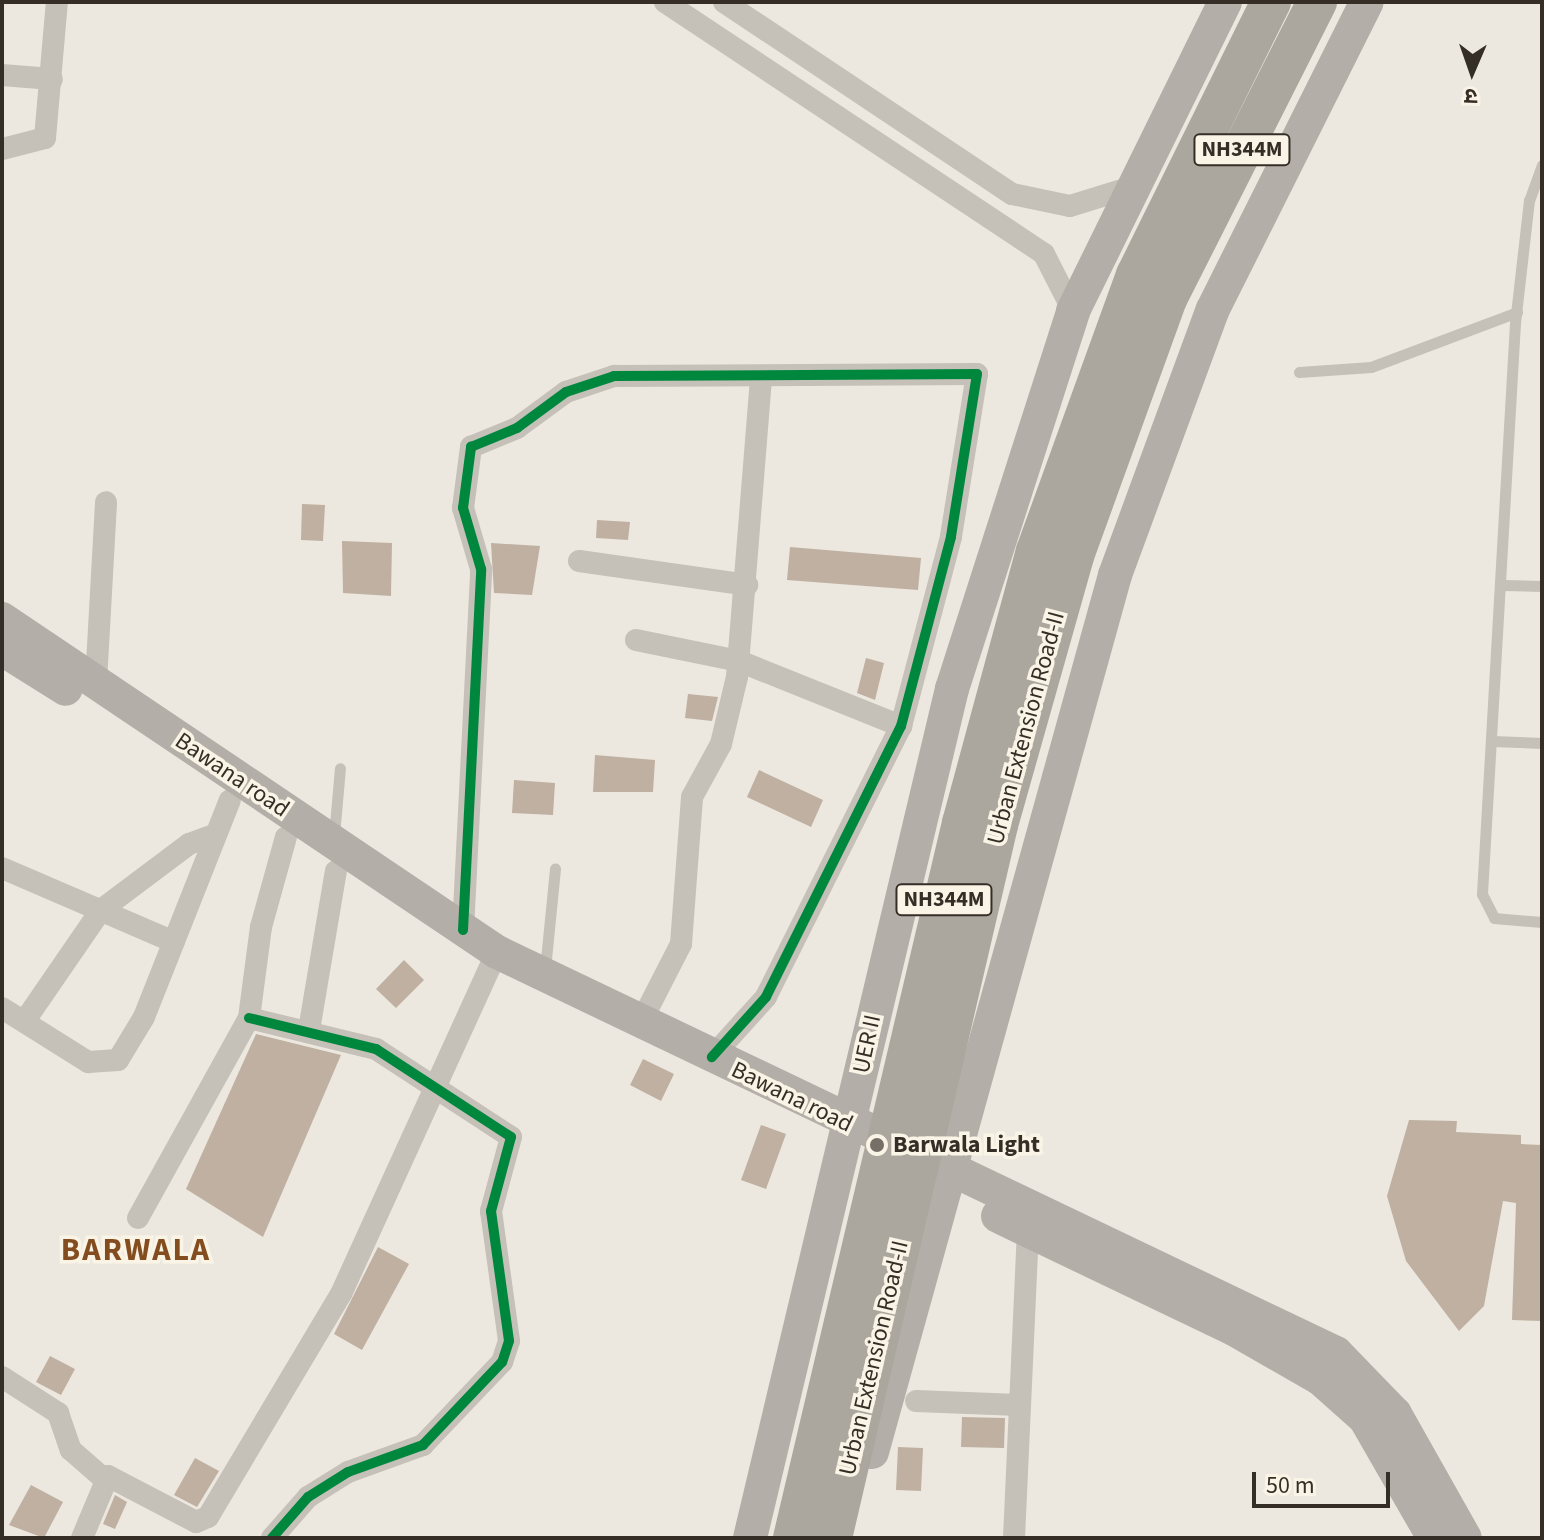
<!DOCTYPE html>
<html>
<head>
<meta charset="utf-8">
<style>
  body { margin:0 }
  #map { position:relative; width:1544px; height:1540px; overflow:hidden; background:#ece8df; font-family:"Source Sans 3","Noto Sans Devanagari",sans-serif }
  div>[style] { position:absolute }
  .building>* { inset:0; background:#bfb0a1 }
  .lane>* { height:11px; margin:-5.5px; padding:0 5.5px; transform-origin:5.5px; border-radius:5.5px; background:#c5c0b8 }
  .street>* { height:22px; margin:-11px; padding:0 11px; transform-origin:11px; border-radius:11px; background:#c5c0b8 }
  .primary>* { height:34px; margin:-17px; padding:0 17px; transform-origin:17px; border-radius:17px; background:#b3afa8 }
  .highway>* { height:40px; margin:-20px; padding:0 20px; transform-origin:20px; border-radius:20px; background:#aba79e }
  .highway-bridge>* { height:40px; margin:-20px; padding:0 20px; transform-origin:20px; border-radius:20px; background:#aba79e }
  .cycleway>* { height:10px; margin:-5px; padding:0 5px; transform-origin:5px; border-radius:5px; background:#00873e }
  .dots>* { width:22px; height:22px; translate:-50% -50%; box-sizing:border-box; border:4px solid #f9f4e6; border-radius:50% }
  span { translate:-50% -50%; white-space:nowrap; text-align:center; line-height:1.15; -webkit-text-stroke:7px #f9f4e6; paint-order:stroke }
  .shield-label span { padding:2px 6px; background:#f9f4e6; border:2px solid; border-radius:6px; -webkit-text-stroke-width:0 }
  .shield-label { font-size:22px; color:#352e27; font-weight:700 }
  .street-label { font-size:24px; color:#352e27 }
  .poi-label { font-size:24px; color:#352e27; font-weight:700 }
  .left { translate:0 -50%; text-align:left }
  .district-label { font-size:32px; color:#844d20; font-weight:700; letter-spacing:2px }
  .frame { position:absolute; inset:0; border:4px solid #352e27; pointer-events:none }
  .north { position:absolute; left:1432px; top:32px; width:80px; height:80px; -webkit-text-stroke:6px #f9f4e6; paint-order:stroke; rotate:182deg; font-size:22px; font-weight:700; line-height:32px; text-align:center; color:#352e27 }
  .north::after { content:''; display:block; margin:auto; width:28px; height:36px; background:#352e27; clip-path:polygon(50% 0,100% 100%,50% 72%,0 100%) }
  .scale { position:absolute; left:1252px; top:1472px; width:138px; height:36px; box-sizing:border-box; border:4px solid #352e27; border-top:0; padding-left:10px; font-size:24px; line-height:28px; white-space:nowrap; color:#352e27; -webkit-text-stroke:6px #f9f4e6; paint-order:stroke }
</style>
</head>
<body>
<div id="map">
  <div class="building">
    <i style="clip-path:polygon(302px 504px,325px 505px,323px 541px,301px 540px)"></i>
    <i style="clip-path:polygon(597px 520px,630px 522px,628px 540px,596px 538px)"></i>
    <i style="clip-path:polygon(342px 541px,392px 543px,391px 596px,343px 593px)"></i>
    <i style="clip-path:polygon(491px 543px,540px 546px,532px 595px,494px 593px)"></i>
    <i style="clip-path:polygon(790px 547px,921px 558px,918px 590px,787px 580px)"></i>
    <i style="clip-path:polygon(866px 658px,884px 663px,875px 700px,857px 693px)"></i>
    <i style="clip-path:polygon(688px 694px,718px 697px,712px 721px,685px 718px)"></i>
    <i style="clip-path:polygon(595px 755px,655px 760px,653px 792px,593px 792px)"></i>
    <i style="clip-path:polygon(759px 770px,823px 800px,811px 827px,747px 797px)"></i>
    <i style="clip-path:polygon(514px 780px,555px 783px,553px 815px,512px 813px)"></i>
    <i style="clip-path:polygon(404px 960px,424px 980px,396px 1008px,376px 989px)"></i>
    <i style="clip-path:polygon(256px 1034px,341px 1055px,263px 1237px,186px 1189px)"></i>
    <i style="clip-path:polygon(643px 1059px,674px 1074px,661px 1101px,630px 1085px)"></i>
    <i style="clip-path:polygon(1409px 1120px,1457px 1121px,1456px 1132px,1521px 1135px,1521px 1144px,1542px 1145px,1542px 1321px,1512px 1320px,1516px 1203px,1503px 1201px,1484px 1306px,1459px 1331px,1406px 1261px,1387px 1196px)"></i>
    <i style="clip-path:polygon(761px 1125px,786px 1134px,766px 1189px,741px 1180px)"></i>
    <i style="clip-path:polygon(378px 1247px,409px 1264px,362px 1350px,334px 1334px)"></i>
    <i style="clip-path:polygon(50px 1356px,75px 1369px,61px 1395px,36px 1382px)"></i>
    <i style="clip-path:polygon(962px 1417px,1005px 1418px,1004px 1448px,961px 1447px)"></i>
    <i style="clip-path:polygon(898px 1447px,923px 1448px,921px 1491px,896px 1490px)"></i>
    <i style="clip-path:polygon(195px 1458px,219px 1471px,197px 1507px,174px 1495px)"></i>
    <i style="clip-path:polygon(31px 1485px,63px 1502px,44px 1538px,9px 1525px)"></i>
    <i style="clip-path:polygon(115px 1495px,127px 1502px,115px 1529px,103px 1524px)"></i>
  </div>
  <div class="lane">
    <i style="left:1542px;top:165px;width:37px;rotate:110deg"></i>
    <i style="left:1529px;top:200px;width:124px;rotate:96.5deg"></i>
    <i style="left:1515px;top:323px;width:572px;rotate:93.31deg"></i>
    <i style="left:1482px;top:894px;width:27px;rotate:63deg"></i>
    <i style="left:1494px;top:918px;width:48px;rotate:4.8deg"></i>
    <i style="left:1299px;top:372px;width:72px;rotate:-4deg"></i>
    <i style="left:1371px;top:367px;width:156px;rotate:-20.6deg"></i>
    <i style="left:1502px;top:585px;width:40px;rotate:1.4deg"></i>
    <i style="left:1492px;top:741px;width:50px;rotate:2.3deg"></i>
    <i style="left:334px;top:836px;width:68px;rotate:-85deg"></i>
    <i style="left:545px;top:969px;width:101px;rotate:-84.3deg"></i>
  </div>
  <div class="street">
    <i style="left:665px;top:2px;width:455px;rotate:33.6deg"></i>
    <i style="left:1044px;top:254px;width:64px;rotate:63deg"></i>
    <i style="left:724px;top:2px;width:346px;rotate:33.7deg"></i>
    <i style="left:1012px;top:194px;width:59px;rotate:11.7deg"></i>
    <i style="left:1070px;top:206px;width:61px;rotate:-17.2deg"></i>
    <i style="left:2px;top:75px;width:50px;rotate:4.6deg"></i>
    <i style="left:2px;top:149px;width:44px;rotate:-14.3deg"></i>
    <i style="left:45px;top:138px;width:137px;rotate:-85deg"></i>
    <i style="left:579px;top:561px;width:170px;rotate:8.1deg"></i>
    <i style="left:636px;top:640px;width:105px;rotate:11.5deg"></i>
    <i style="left:739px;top:661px;width:175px;rotate:21.9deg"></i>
    <i style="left:96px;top:682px;width:180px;rotate:-86.8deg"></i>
    <i style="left:2px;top:868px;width:187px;rotate:23.3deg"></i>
    <i style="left:463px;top:930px;width:361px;rotate:-87.1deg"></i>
    <i style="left:481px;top:569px;width:64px;rotate:-106.4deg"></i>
    <i style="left:463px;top:508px;width:62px;rotate:-82.5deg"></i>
    <i style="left:471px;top:447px;width:50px;rotate:-22.4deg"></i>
    <i style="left:517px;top:428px;width:61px;rotate:-36.3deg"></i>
    <i style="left:566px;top:392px;width:51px;rotate:-18.4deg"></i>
    <i style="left:614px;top:376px;width:363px;rotate:-0.3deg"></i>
    <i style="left:977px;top:374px;width:165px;rotate:99.1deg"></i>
    <i style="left:951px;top:537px;width:196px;rotate:104.8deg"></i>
    <i style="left:901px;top:726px;width:303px;rotate:116.5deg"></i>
    <i style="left:766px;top:997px;width:81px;rotate:132deg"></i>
    <i style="left:2px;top:1008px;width:102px;rotate:32.1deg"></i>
    <i style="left:88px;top:1062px;width:30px;rotate:-4deg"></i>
    <i style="left:118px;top:1060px;width:50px;rotate:-58.8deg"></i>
    <i style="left:144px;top:1017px;width:233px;rotate:-68.4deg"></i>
    <i style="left:249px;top:1018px;width:131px;rotate:13.7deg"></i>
    <i style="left:376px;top:1049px;width:161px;rotate:33.1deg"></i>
    <i style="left:511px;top:1137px;width:77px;rotate:105.1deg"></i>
    <i style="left:491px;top:1211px;width:131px;rotate:82.1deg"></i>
    <i style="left:509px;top:1341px;width:22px;rotate:108deg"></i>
    <i style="left:502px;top:1362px;width:115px;rotate:133.6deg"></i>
    <i style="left:423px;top:1445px;width:80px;rotate:160.2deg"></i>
    <i style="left:348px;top:1472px;width:47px;rotate:148deg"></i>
    <i style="left:308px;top:1497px;width:55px;rotate:131.3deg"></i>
    <i style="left:26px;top:1019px;width:132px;rotate:-55.5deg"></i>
    <i style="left:101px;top:910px;width:110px;rotate:-36.9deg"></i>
    <i style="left:189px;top:844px;width:29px;rotate:-20deg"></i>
    <i style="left:641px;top:1022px;width:88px;rotate:-62.9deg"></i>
    <i style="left:681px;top:944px;width:147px;rotate:-85.7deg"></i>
    <i style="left:692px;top:797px;width:60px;rotate:-61.3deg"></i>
    <i style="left:721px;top:744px;width:69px;rotate:-76.6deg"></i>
    <i style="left:737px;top:677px;width:301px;rotate:-85.4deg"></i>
    <i style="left:309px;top:1030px;width:161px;rotate:-80.4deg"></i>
    <i style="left:138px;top:1218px;width:229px;rotate:-61deg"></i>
    <i style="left:249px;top:1018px;width:92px;rotate:-82.5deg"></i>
    <i style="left:261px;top:927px;width:93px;rotate:-74.5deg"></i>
    <i style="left:2px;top:1377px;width:67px;rotate:32.7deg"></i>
    <i style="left:58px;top:1413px;width:39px;rotate:71deg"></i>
    <i style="left:71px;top:1450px;width:41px;rotate:41.1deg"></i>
    <i style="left:916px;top:1401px;width:103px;rotate:2.2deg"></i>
    <i style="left:82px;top:1538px;width:67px;rotate:-67.2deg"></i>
    <i style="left:108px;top:1476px;width:99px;rotate:27.6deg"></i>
    <i style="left:196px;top:1522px;width:13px;rotate:-23deg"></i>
    <i style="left:208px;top:1517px;width:260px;rotate:-59.2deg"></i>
    <i style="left:341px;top:1294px;width:376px;rotate:-65.5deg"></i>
    <i style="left:1014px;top:1538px;width:307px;rotate:-87.4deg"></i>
  </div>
  <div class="primary">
    <i style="left:2px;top:619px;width:597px;rotate:33.93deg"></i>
    <i style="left:497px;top:952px;width:930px;rotate:25.55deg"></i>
    <i style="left:1336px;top:1353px;width:85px;rotate:46deg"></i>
    <i style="left:1395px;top:1414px;width:142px;rotate:60.6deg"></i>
    <i style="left:2px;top:649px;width:75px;rotate:32deg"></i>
    <i style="left:998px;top:1216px;width:262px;rotate:25.6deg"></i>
    <i style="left:1234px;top:1329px;width:100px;rotate:29.9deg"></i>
    <i style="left:1321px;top:1379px;width:59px;rotate:41.6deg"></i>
    <i style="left:1365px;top:1418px;width:138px;rotate:60.1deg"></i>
    <i style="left:872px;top:1452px;width:910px;rotate:-74.51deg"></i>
    <i style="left:1115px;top:575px;width:283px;rotate:-69.8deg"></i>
    <i style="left:1213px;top:309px;width:343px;rotate:-63.4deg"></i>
    <i style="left:750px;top:1538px;width:873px;rotate:-76.62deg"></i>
    <i style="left:952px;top:689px;width:397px;rotate:-72.2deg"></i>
    <i style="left:1073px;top:311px;width:344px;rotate:-63.8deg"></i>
  </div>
  <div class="highway">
    <i style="left:1136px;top:275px;width:305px;rotate:-63.7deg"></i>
    <i style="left:1167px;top:299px;width:333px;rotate:-63.2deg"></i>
  </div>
  <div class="highway-bridge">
    <i style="left:793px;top:1538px;width:735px;rotate:-76.7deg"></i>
    <i style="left:962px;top:823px;width:282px;rotate:-74.8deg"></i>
    <i style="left:1036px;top:551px;width:294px;rotate:-70.1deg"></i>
    <i style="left:832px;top:1538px;width:732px;rotate:-76.89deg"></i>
    <i style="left:998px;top:825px;width:280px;rotate:-74.2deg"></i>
    <i style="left:1074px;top:556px;width:273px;rotate:-70.1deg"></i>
  </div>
  <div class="cycleway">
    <i style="left:463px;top:930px;width:361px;rotate:-87.1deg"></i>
    <i style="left:481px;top:569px;width:64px;rotate:-106.4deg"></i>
    <i style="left:463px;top:508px;width:62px;rotate:-82.5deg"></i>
    <i style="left:471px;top:447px;width:50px;rotate:-22.4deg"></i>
    <i style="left:517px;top:428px;width:61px;rotate:-36.3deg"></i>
    <i style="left:566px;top:392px;width:51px;rotate:-18.4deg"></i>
    <i style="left:614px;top:376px;width:363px;rotate:-0.3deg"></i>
    <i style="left:977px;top:374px;width:165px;rotate:99.1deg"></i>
    <i style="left:951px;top:537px;width:196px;rotate:104.8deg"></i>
    <i style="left:901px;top:726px;width:303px;rotate:116.5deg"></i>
    <i style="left:766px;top:997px;width:81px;rotate:132deg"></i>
    <i style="left:249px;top:1018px;width:131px;rotate:13.7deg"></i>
    <i style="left:376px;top:1049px;width:161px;rotate:33.1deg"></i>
    <i style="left:511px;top:1137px;width:77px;rotate:105.1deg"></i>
    <i style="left:491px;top:1211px;width:131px;rotate:82.1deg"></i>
    <i style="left:509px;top:1341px;width:22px;rotate:108deg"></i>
    <i style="left:502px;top:1362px;width:115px;rotate:133.6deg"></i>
    <i style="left:423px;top:1445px;width:80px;rotate:160.2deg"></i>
    <i style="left:348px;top:1472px;width:47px;rotate:148deg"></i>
    <i style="left:308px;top:1497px;width:55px;rotate:131.3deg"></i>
  </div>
  <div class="dots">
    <i style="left:877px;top:1145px;background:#756f67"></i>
  </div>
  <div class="shield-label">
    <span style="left:1242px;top:150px">NH344M</span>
    <span style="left:944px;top:900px">NH344M</span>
  </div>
  <div class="street-label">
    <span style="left:1026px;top:728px;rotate:-75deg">Urban Extension Road-II</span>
    <span style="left:232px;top:775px;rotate:34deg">Bawana road</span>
    <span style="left:867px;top:1044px;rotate:-78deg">UER II</span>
    <span style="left:792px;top:1097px;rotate:26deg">Bawana road</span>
    <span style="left:874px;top:1358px;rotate:-77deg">Urban Extension Road-II</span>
  </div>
  <div class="poi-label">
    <span class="left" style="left:893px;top:1145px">Barwala Light</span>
  </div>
  <div class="district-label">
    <span style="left:136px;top:1250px">BARWALA</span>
  </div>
  <div class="frame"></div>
  <div class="north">उ</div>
  <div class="scale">50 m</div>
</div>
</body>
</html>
